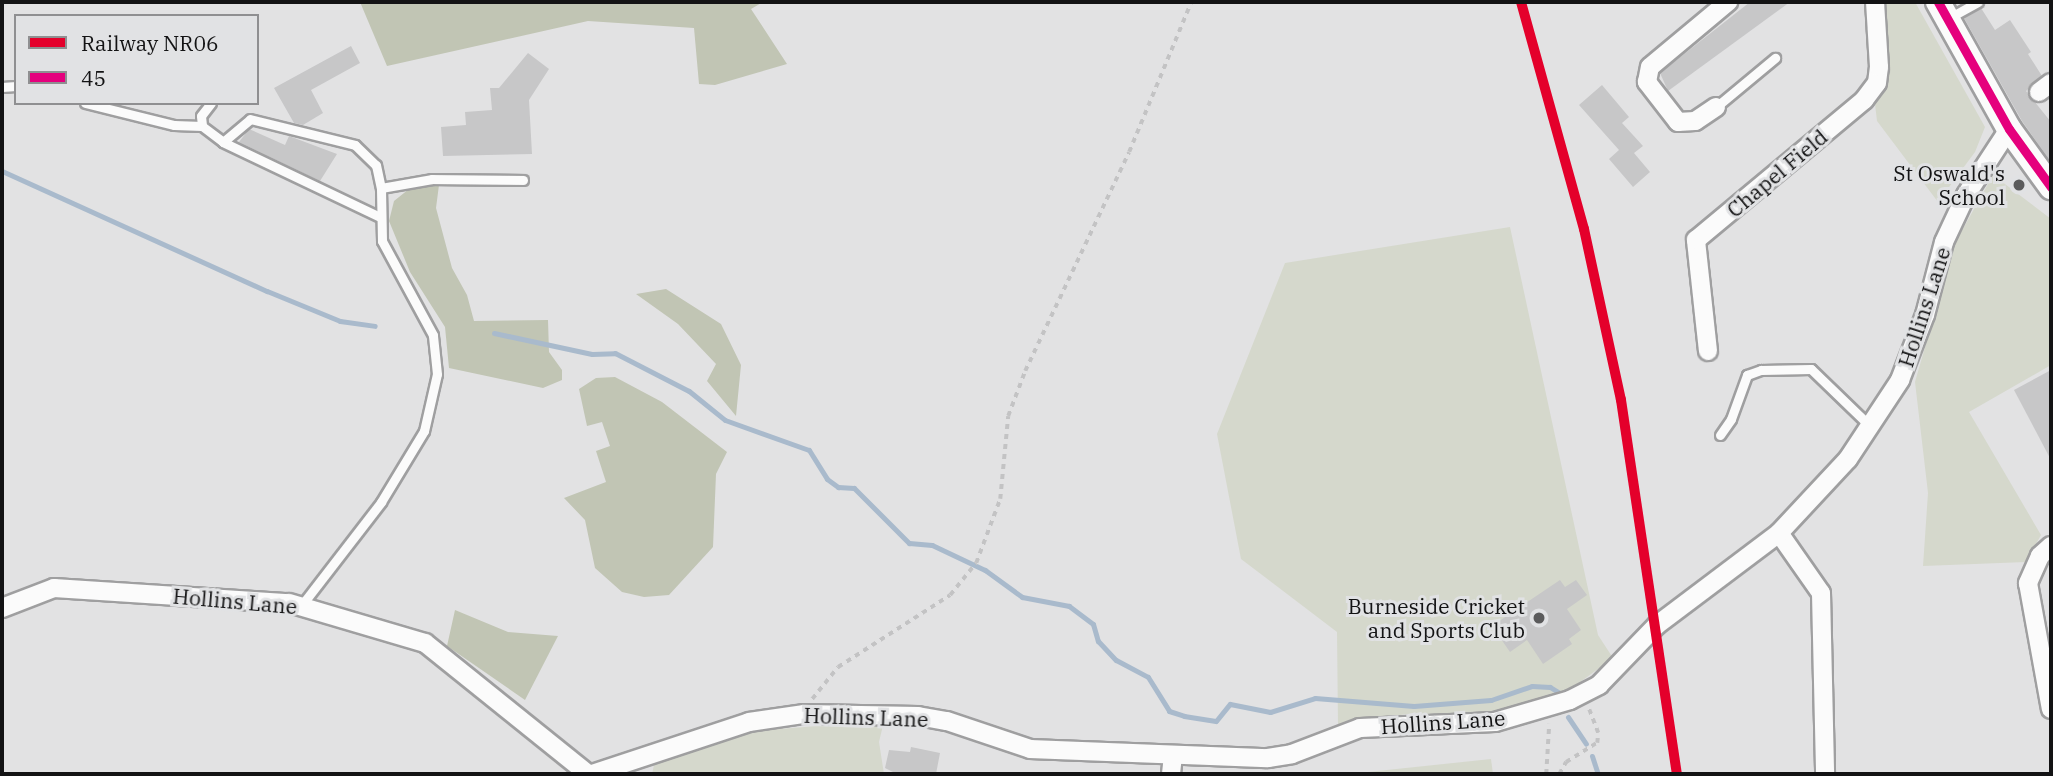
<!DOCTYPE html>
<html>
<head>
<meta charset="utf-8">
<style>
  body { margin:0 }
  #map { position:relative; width:2053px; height:776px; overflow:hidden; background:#e2e2e3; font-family:"IBM Plex Serif",serif }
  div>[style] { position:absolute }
  .green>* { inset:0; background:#d5d8cc }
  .forest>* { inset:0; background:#c1c5b4 }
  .stream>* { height:5px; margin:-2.5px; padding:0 2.5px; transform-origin:2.5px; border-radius:2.5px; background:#a9bacc }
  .building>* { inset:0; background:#c7c7c8 }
  .path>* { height:3.5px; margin-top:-1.75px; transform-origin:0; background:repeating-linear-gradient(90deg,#c3c3c4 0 5px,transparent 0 10px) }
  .roads { filter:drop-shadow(2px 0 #9f9fa0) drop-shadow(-2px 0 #9f9fa0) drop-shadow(0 2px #9f9fa0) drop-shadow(0 -2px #9f9fa0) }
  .lane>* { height:9px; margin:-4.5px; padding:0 4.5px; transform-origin:4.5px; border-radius:4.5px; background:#fbfbfb }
  .street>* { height:18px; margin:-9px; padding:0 9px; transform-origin:9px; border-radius:9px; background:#fbfbfb }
  .secondary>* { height:24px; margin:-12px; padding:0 12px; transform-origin:12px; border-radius:12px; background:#fbfbfb }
  .bus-1>* { height:9px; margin:-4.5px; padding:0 4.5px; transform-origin:4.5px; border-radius:4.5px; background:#e5007d }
  .rail-1>* { height:10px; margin:-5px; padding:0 5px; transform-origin:5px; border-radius:5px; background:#e4002b }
  .dots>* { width:19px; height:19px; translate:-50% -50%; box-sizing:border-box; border:4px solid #e1e2e4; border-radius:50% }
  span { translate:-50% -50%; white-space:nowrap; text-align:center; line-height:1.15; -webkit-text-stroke:6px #e1e2e4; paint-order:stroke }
  .street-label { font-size:21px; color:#131314 }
  .poi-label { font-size:21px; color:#131314 }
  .right { translate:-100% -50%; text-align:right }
  .frame { position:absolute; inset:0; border:4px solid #131314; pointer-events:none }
  .legend { position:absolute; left:14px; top:14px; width:245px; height:91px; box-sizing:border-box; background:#e1e2e4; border:2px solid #8f8f91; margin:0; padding:9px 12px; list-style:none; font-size:21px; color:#131314 }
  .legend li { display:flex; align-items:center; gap:14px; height:35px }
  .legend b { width:35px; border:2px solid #8f8f91 }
</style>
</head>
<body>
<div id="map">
  <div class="green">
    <i style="clip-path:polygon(1882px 2px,1915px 2px,1985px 127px,1975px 152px,1938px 202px,1877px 121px,1875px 104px,1889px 69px)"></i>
    <i style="clip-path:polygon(1993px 175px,2051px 219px,2051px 365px,1969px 412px,2041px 535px,2026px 562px,1923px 566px,1928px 493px,1915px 382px,1955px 243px)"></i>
    <i style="clip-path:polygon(1510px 227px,1598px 635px,1613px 658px,1572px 688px,1539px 701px,1474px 716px,1407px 714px,1338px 725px,1337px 632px,1241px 559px,1217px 434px,1285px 263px)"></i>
    <i style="clip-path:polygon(884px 721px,879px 742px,884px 774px,652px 774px,654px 765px,752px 731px)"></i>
    <i style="clip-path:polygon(1491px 759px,1493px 774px,1349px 774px)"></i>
  </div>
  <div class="forest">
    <i style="clip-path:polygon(360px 2px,763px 2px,751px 9px,787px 64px,715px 85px,699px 84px,694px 28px,588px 21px,387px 66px)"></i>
    <i style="clip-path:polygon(439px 185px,436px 208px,452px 268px,467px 295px,474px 321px,548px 320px,549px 352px,562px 370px,562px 380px,543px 388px,449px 368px,445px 327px,410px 272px,389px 221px,394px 201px,409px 189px)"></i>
    <i style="clip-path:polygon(666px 289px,721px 324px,741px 365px,736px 416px,707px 381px,716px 364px,678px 324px,636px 294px)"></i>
    <i style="clip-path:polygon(615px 377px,662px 402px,727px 452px,716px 474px,713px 547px,669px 595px,644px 597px,622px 592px,595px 568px,585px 520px,564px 498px,606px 482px,596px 451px,610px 446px,602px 422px,587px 426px,579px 389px,596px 378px)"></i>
    <i style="clip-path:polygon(455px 610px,508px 632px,558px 636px,525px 700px,447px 646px)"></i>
  </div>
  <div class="stream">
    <i style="left:2px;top:171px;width:291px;rotate:24.4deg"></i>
    <i style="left:267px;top:291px;width:79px;rotate:22.3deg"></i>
    <i style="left:340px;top:321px;width:35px;rotate:8deg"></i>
    <i style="left:494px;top:333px;width:100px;rotate:12.1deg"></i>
    <i style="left:592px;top:354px;width:23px;rotate:-2deg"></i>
    <i style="left:615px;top:353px;width:83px;rotate:27.2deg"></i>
    <i style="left:689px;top:391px;width:46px;rotate:38.9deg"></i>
    <i style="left:725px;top:420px;width:89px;rotate:19.7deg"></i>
    <i style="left:809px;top:450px;width:34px;rotate:58deg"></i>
    <i style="left:827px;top:479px;width:14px;rotate:36deg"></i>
    <i style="left:838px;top:487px;width:16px;rotate:4deg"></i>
    <i style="left:854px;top:488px;width:78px;rotate:45deg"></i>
    <i style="left:909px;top:543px;width:23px;rotate:5deg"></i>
    <i style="left:932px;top:545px;width:59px;rotate:25.3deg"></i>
    <i style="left:985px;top:570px;width:46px;rotate:36.1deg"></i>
    <i style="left:1022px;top:597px;width:48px;rotate:10.8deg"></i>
    <i style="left:1069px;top:606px;width:30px;rotate:37deg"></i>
    <i style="left:1093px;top:624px;width:18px;rotate:74deg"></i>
    <i style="left:1098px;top:641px;width:26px;rotate:47deg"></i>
    <i style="left:1116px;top:660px;width:36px;rotate:28deg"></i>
    <i style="left:1148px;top:677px;width:40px;rotate:58deg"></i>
    <i style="left:1169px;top:711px;width:16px;rotate:18deg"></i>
    <i style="left:1184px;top:716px;width:32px;rotate:9deg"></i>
    <i style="left:1216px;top:721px;width:22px;rotate:-51deg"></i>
    <i style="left:1230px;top:704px;width:41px;rotate:11.3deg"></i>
    <i style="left:1270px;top:712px;width:47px;rotate:-17.3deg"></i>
    <i style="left:1315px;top:698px;width:99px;rotate:4.6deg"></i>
    <i style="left:1414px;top:706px;width:77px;rotate:-4.5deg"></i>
    <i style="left:1491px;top:700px;width:43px;rotate:-18.9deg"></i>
    <i style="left:1532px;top:686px;width:18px;rotate:3deg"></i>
    <i style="left:1550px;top:687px;width:13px;rotate:32deg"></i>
    <i style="left:1568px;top:717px;width:32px;rotate:56deg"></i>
    <i style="left:1592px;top:756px;width:19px;rotate:72deg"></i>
  </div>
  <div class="building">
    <i style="clip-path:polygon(1750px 2px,1790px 2px,1668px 91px,1660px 73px)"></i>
    <i style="clip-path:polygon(1981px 8px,1995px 30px,2010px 20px,2031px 52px,2028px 54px,2042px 76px,2026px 91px,2051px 122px,2051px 162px,2022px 121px,1964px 18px)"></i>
    <i style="clip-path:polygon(351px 46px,360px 63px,311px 90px,323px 113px,303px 125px,294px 123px,274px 88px)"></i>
    <i style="clip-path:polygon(528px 53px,549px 69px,529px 100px,532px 154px,443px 156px,441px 127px,466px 125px,465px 112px,492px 110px,490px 88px,499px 88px)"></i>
    <i style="clip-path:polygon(1602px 85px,1629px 117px,1622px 123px,1643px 146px,1634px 153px,1650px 172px,1633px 187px,1609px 159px,1619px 150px,1579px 105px)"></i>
    <i style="clip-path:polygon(249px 129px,285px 145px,289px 136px,337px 154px,320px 181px,239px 142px)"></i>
    <i style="clip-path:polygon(2051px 370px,2051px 460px,2014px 390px)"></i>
    <i style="clip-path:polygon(1560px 580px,1565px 587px,1576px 580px,1587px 595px,1567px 609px,1581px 630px,1569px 639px,1572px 644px,1543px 664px,1527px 640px,1510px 652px,1492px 626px)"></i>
    <i style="clip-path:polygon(911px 747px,940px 753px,936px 774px,897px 774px,885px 768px,889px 750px,910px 752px)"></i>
  </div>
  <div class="path">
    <i style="left:812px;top:699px;width:41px;rotate:-50.9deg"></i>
    <i style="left:838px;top:667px;width:133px;rotate:-32.7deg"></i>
    <i style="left:950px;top:595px;width:41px;rotate:-50.9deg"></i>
    <i style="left:976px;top:563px;width:68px;rotate:-69.4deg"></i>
    <i style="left:1000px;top:499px;width:83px;rotate:-84.5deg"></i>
    <i style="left:1008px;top:416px;width:48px;rotate:-69.3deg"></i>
    <i style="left:1025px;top:371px;width:242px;rotate:-64.6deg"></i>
    <i style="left:1129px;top:152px;width:162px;rotate:-67.5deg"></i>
    <i style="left:1546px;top:774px;width:50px;rotate:-86.6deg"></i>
    <i style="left:1559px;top:774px;width:14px;rotate:-60deg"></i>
    <i style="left:1566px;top:762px;width:36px;rotate:-32deg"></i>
    <i style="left:1597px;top:743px;width:10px;rotate:-84deg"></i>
    <i style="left:1598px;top:733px;width:26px;rotate:-111deg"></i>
  </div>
  <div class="roads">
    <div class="lane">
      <i style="left:1949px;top:18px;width:33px;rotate:-29deg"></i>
      <i style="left:2px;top:87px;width:14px;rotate:-4deg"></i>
      <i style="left:85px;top:103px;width:92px;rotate:13.9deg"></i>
      <i style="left:174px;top:125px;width:28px;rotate:2deg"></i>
      <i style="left:211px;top:103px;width:16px;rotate:128deg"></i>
      <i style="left:201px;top:116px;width:10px;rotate:84deg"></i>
      <i style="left:202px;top:126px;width:26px;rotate:37deg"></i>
      <i style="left:1716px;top:107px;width:77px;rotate:-39.7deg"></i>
      <i style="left:380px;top:217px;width:174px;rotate:-154.5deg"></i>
      <i style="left:223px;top:142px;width:35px;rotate:-40deg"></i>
      <i style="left:250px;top:119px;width:108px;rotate:13.9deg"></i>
      <i style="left:355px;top:145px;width:29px;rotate:44deg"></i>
      <i style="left:376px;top:165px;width:24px;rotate:78deg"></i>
      <i style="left:1720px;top:435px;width:19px;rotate:-55deg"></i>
      <i style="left:1731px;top:419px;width:47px;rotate:-70deg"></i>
      <i style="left:1747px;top:375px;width:15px;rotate:-20deg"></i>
      <i style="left:1761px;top:370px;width:50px;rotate:-1.1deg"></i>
      <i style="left:1811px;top:369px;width:82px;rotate:44deg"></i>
      <i style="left:301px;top:606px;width:131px;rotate:-52.4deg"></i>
      <i style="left:381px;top:502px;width:83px;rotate:-58.8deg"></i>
      <i style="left:424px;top:431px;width:58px;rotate:-77.2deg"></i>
      <i style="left:437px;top:374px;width:39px;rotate:-96deg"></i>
      <i style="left:433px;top:335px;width:107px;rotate:-118.5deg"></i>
      <i style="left:382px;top:241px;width:53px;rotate:-91.1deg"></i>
      <i style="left:381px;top:188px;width:52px;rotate:-10deg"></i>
      <i style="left:432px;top:179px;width:91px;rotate:0.6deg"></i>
    </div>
    <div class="street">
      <i style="left:2039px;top:92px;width:15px;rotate:-37deg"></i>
      <i style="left:1716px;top:107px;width:25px;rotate:146deg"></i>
      <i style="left:1695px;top:121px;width:17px;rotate:177deg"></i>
      <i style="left:1678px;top:122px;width:51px;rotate:-127.8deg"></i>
      <i style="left:1647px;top:82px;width:15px;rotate:-79deg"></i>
      <i style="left:1650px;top:67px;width:102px;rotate:-39.8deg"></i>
      <i style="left:1708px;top:351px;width:112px;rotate:-96.2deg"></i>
      <i style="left:1696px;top:240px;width:219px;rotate:-39.8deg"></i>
      <i style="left:1864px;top:100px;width:21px;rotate:-53deg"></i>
      <i style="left:1877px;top:83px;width:16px;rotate:-83deg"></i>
      <i style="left:1879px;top:67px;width:65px;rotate:-93.5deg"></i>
      <i style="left:1779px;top:533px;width:73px;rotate:55deg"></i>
      <i style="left:1821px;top:593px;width:181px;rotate:88.7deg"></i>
      <i style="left:2051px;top:546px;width:15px;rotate:138deg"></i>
      <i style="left:2040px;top:556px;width:30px;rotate:114deg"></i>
      <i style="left:2028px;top:583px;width:128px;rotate:79.7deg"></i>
      <i style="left:2px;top:608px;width:56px;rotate:-21deg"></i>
      <i style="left:54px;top:588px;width:235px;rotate:3.7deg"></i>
      <i style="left:289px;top:603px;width:142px;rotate:16.4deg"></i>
      <i style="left:425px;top:643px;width:209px;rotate:38.8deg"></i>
      <i style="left:592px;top:774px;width:165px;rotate:-18.3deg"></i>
      <i style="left:749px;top:722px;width:56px;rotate:-8.3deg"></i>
      <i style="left:804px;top:714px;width:114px;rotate:1deg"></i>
      <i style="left:918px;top:716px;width:29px;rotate:10deg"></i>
      <i style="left:947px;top:721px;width:88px;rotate:18.6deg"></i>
      <i style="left:1030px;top:749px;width:238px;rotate:2.2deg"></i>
      <i style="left:1268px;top:758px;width:24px;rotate:-9deg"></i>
      <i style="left:1292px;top:754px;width:73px;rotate:-20.9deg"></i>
      <i style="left:1360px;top:728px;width:135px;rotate:-2.5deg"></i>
      <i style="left:1495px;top:722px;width:78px;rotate:-16.3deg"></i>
      <i style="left:1570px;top:700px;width:33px;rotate:-27deg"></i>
      <i style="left:1599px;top:685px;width:83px;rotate:-46deg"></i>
      <i style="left:1657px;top:625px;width:153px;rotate:-37deg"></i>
      <i style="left:1779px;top:533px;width:101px;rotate:-47deg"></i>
      <i style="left:1848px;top:459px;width:95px;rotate:-56.6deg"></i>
      <i style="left:1900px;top:380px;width:70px;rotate:-69deg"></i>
      <i style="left:1925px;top:315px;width:75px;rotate:-75.4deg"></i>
      <i style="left:1944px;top:242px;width:52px;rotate:-64.9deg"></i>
      <i style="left:1966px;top:195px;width:79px;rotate:-56.9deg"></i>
      <i style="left:1171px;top:774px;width:18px;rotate:-84deg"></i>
    </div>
    <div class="secondary">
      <i style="left:1938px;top:2px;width:145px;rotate:60.8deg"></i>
      <i style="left:2009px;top:129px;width:72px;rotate:54.1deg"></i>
    </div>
  </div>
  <div class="bus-1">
    <i style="left:1938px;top:2px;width:145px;rotate:60.8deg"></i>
    <i style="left:2009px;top:129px;width:72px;rotate:54.1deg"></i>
  </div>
  <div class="rail-1">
    <i style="left:1521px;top:2px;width:236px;rotate:74.5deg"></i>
    <i style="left:1584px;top:229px;width:175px;rotate:77.8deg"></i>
    <i style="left:1621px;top:400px;width:378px;rotate:81.5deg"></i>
  </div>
  <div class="dots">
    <i style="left:2019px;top:185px;background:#5b5b5c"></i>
    <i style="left:1539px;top:618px;background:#5b5b5c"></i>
  </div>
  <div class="street-label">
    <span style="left:1777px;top:173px;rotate:-40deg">Chapel Field</span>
    <span style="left:1924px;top:307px;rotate:-72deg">Hollins Lane</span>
    <span style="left:235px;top:601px;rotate:5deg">Hollins Lane</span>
    <span style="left:866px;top:717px;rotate:2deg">Hollins Lane</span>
    <span style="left:1443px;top:722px;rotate:-4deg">Hollins Lane</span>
  </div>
  <div class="poi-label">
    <span class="right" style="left:2005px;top:185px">St Oswald's<br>School</span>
    <span class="right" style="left:1525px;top:618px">Burneside Cricket<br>and Sports Club</span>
  </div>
  <div class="frame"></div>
  <ul class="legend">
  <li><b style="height:9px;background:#e4002b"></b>Railway NR06</li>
  <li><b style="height:9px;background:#e5007d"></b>45</li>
  </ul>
</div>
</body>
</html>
